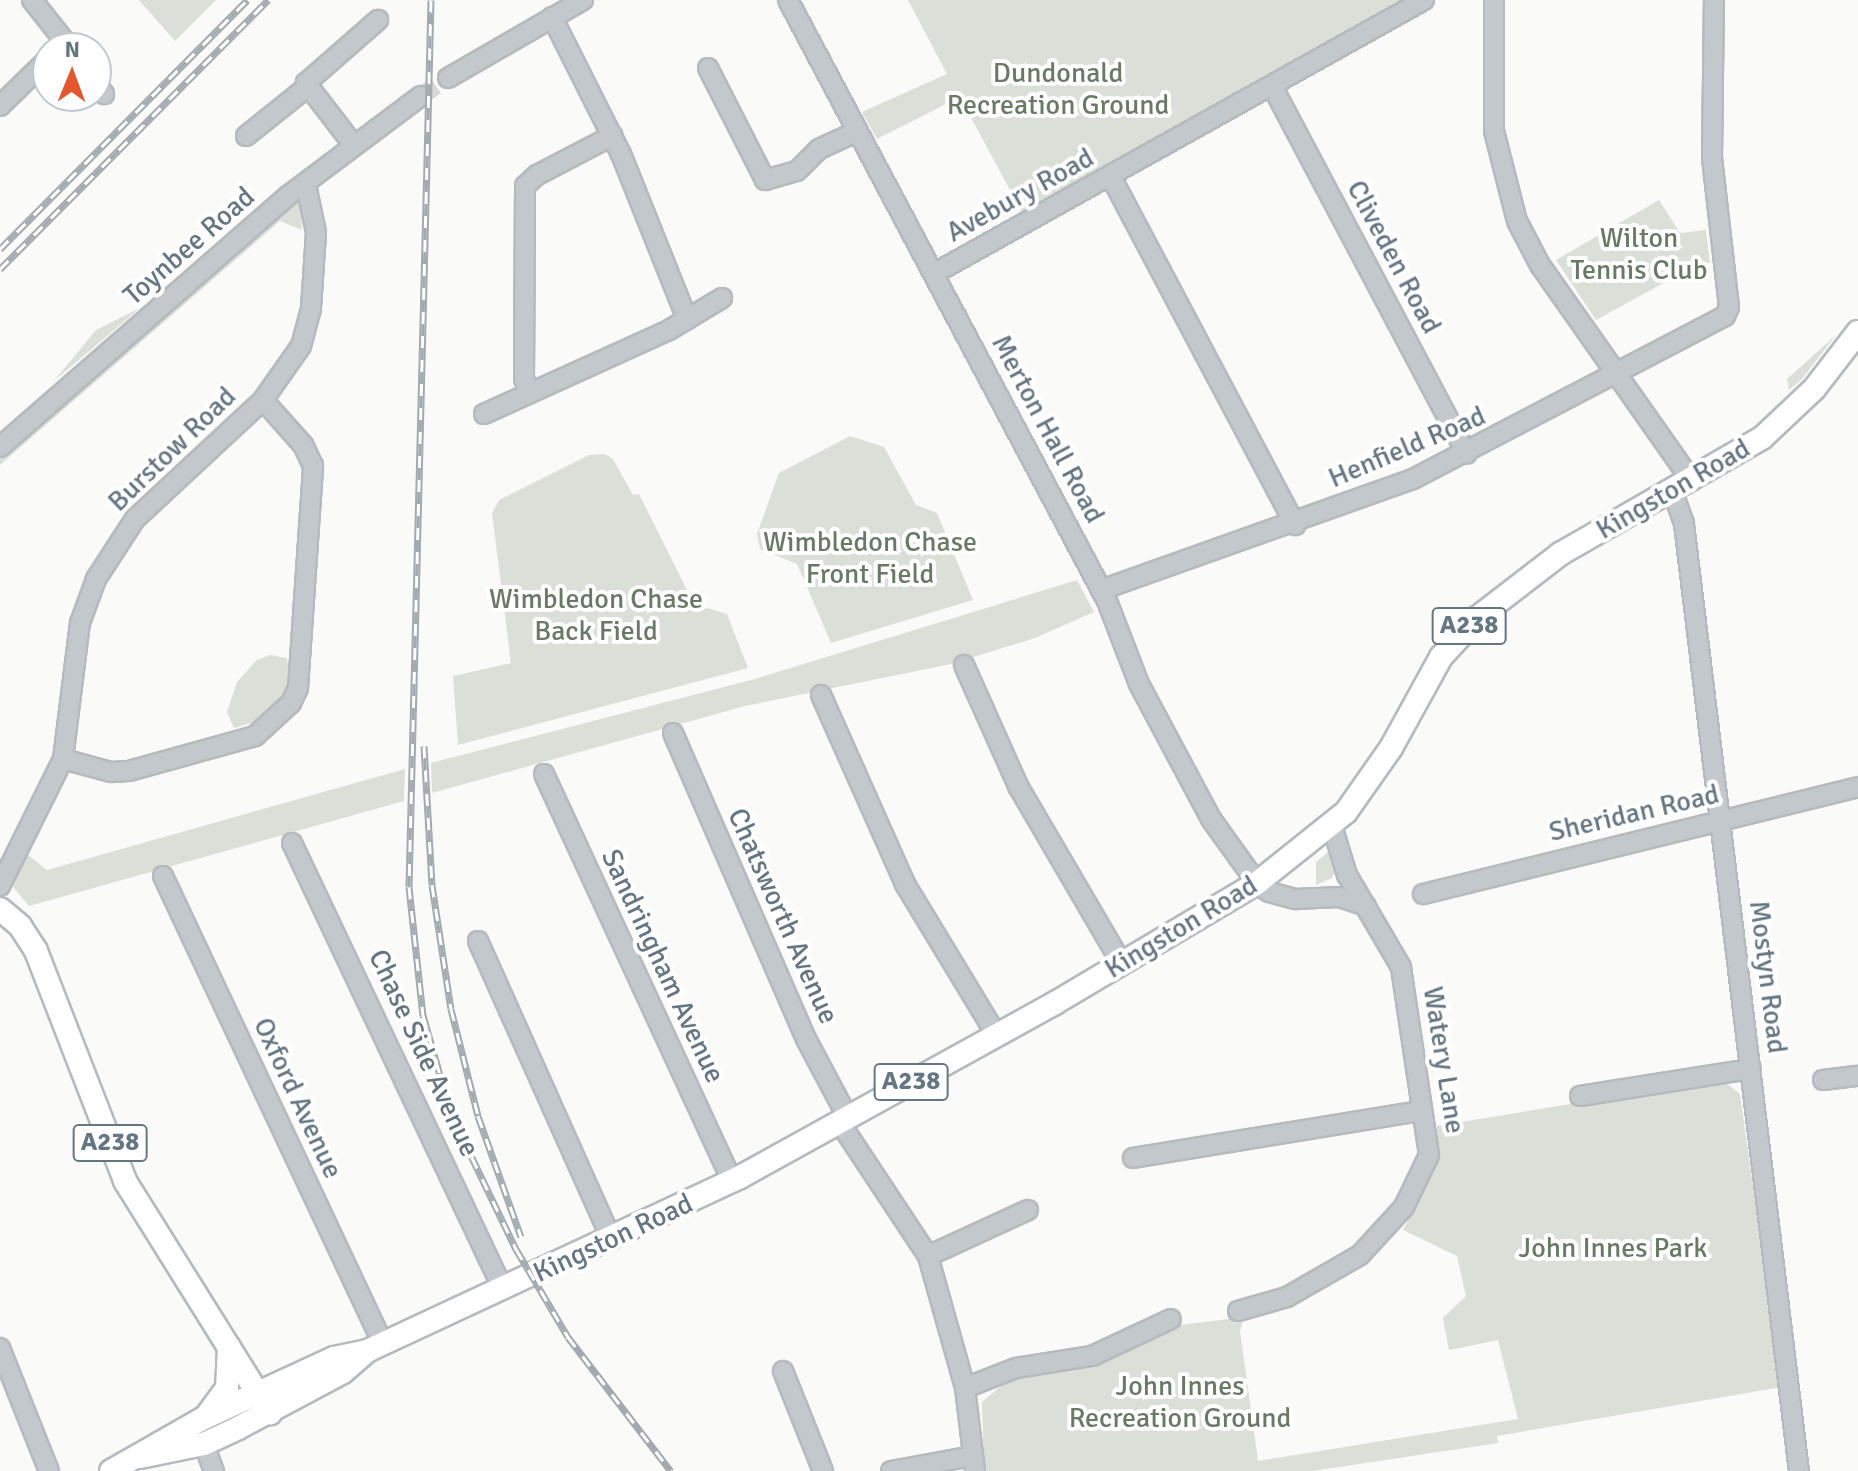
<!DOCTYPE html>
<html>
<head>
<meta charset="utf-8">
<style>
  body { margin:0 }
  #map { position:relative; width:1858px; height:1471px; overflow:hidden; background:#fafaf8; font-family:Signika,sans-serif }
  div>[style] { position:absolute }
  .green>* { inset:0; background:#dadfd7 }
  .minor-tunnel>* { height:18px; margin-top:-9px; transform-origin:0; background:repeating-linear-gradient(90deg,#d5d9db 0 18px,transparent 0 27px) }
  .roads { filter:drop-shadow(2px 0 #b5babe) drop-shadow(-2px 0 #b5babe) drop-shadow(0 2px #b5babe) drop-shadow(0 -2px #b5babe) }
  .minor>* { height:18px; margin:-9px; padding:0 9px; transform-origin:9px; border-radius:9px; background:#c3c8cc }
  .major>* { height:22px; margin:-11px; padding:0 11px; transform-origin:11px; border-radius:11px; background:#fff }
  .rail>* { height:7px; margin-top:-3.5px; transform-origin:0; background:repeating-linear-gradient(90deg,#fff 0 12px,#a2aab0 0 24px); box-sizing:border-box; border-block:2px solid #a2aab0 }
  span { translate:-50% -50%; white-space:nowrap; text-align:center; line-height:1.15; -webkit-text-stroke:8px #fff; paint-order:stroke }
  .shield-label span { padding:2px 6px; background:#fff; border:2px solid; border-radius:6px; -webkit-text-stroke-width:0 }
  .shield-label { font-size:26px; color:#657683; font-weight:700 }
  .park-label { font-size:28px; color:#687a64 }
  .street-label { font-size:28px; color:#657683 }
  .north { position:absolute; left:32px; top:32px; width:80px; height:80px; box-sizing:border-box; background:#fff; border:2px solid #c1c8cd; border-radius:50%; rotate:1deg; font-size:22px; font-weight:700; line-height:32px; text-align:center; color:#657683 }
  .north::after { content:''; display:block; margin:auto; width:28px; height:36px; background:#e4572e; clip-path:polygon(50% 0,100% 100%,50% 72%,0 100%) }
</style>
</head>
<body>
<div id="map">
  <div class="green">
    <i style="clip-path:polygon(139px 0,216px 0,175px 41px)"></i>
    <i style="clip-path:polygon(908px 0,1400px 0,1023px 214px,960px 97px,877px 139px,862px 112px,947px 74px)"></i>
    <i style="clip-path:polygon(1659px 200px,1680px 233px,1706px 230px,1710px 263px,1700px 263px,1596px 320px,1556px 260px)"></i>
    <i style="clip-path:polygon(294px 201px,301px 206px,302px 230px,280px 221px,0 465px,0 456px)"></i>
    <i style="clip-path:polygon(140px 308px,54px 381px,96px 330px)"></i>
    <i style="clip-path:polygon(1836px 335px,1802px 379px,1789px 390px,1787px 379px)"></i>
    <i style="clip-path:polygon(850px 436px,884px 447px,916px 505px,937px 513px,973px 600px,831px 643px,797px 564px,760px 549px,757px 534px,779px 473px)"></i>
    <i style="clip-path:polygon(605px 454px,613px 459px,633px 495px,639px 494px,694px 604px,727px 614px,748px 668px,458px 745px,453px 676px,511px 663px,492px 513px,499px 500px,589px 455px)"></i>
    <i style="clip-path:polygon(1077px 580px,1094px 612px,1035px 638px,951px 664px,745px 706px,432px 793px,431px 763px,755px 679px)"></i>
    <i style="clip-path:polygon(270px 655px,287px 658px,290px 685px,261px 720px,234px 728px,227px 712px,237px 682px,257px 660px)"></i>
    <i style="clip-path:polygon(405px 769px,404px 801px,29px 906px,13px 887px,27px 854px,47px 870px)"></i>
    <i style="clip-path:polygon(1329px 851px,1336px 870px,1332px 878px,1316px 885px,1316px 862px)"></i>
    <i style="clip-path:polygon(1721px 1079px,1740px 1094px,1781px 1387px,1497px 1436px,1498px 1443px,1313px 1471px,984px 1471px,982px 1402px,1007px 1381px,1116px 1355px,1181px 1325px,1244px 1317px,1240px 1331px,1258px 1461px,1518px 1419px,1498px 1340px,1449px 1350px,1443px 1318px,1466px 1296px,1457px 1256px,1403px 1230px,1435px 1167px,1437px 1126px)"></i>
  </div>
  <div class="minor-tunnel">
    <i style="left:421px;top:96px;width:32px;rotate:-34deg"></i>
  </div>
  <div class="roads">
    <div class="minor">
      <i style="left:32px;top:0;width:61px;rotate:51.6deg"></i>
      <i style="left:788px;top:0;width:680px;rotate:62.04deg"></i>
      <i style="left:1107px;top:601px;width:89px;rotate:68.9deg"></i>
      <i style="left:1139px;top:684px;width:153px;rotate:61.9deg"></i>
      <i style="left:1211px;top:819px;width:79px;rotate:54.3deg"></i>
      <i style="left:1257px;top:883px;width:15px;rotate:37deg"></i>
      <i style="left:1269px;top:892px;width:28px;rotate:15deg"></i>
      <i style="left:1296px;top:899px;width:43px;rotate:-2.7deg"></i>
      <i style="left:1339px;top:897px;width:28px;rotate:18deg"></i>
      <i style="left:1494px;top:0;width:131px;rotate:90deg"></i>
      <i style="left:1494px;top:131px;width:93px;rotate:75.7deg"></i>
      <i style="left:1517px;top:221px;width:50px;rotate:62.4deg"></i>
      <i style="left:1540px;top:265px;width:264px;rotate:54.9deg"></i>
      <i style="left:552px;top:17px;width:153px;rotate:63.3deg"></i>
      <i style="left:621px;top:154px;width:178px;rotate:68.2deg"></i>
      <i style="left:708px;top:68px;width:126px;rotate:63deg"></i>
      <i style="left:765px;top:180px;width:33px;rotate:-16deg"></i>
      <i style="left:797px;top:171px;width:31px;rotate:-45deg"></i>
      <i style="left:819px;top:149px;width:43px;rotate:-24.8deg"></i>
      <i style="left:448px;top:78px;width:156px;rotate:-30deg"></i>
      <i style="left:96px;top:83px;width:14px;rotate:54deg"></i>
      <i style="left:1272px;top:86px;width:416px;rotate:62.1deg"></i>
      <i style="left:0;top:106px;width:67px;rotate:-44.4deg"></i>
      <i style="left:246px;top:136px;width:77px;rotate:-38.7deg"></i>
      <i style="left:352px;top:143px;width:76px;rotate:-127.5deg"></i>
      <i style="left:306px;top:83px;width:96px;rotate:-41.2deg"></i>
      <i style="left:1111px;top:177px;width:394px;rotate:62.1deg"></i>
      <i style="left:935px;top:273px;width:560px;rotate:-29.17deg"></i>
      <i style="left:530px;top:393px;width:15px;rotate:-113deg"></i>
      <i style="left:524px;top:379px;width:193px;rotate:-89.7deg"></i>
      <i style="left:525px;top:186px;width:16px;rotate:-43deg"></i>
      <i style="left:537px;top:175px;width:85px;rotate:-27.5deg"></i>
      <i style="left:484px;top:414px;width:203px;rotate:-24.4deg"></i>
      <i style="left:669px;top:330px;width:62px;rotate:-31.1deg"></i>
      <i style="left:0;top:447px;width:383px;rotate:-41.1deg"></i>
      <i style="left:289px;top:195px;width:165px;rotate:-36.9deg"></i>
      <i style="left:1673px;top:493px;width:33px;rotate:70deg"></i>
      <i style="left:1684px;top:524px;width:954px;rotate:83.08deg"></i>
      <i style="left:1101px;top:590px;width:331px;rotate:-19.6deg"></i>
      <i style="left:1413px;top:479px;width:352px;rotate:-27.6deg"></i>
      <i style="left:1725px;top:316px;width:10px;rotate:-66deg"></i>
      <i style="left:1729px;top:307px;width:150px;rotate:-96.5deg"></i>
      <i style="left:1712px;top:158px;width:158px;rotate:-89.3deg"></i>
      <i style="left:964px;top:665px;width:133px;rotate:65.9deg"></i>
      <i style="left:1018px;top:786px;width:206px;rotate:59.7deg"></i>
      <i style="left:821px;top:695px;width:207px;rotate:66deg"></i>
      <i style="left:905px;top:884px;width:178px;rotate:58.8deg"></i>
      <i style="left:673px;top:733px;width:334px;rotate:66.5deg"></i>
      <i style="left:806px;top:1039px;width:89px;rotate:62deg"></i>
      <i style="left:63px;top:759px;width:50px;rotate:15.2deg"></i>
      <i style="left:111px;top:772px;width:18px;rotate:-3deg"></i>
      <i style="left:129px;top:771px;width:131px;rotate:-15.5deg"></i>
      <i style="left:255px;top:736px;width:49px;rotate:-42.5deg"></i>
      <i style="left:291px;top:703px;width:17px;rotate:-65deg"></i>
      <i style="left:298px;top:688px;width:223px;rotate:-86.1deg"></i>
      <i style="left:313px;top:466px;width:23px;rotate:-115deg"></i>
      <i style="left:303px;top:445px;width:60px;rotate:-131.6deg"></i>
      <i style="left:544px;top:774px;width:448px;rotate:65.2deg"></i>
      <i style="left:292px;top:843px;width:493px;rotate:64.7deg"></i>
      <i style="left:163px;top:876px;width:517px;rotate:64.82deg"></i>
      <i style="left:0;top:886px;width:142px;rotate:-63.6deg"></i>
      <i style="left:63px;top:759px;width:137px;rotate:-82.9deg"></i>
      <i style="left:80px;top:623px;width:47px;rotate:-70deg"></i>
      <i style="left:96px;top:579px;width:72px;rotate:-57deg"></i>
      <i style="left:135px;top:519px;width:175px;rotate:-42.9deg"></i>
      <i style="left:263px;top:400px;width:66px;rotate:-54.9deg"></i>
      <i style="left:301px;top:346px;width:39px;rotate:-75deg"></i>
      <i style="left:311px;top:308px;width:76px;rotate:-86.2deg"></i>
      <i style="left:316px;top:232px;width:48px;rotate:-102deg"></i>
      <i style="left:1423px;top:894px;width:448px;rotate:-13.8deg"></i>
      <i style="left:478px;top:941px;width:328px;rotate:65.9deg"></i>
      <i style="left:1823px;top:1080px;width:35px;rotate:-7deg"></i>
      <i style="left:1580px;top:1096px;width:173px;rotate:-9deg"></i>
      <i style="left:840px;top:1123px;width:159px;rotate:56.5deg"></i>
      <i style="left:928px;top:1256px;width:137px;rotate:74.3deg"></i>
      <i style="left:965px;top:1388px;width:84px;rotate:83.1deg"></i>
      <i style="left:1133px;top:1158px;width:292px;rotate:-9.3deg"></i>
      <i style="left:928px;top:1256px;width:110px;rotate:-24.7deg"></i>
      <i style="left:1238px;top:1311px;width:51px;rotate:-15.9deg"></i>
      <i style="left:1287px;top:1297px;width:84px;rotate:-29.9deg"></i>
      <i style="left:1360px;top:1255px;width:65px;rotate:-47.5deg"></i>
      <i style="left:1404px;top:1207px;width:58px;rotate:-64.3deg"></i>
      <i style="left:1429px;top:1155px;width:190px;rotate:-98.5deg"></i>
      <i style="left:1401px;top:967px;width:107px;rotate:-120.4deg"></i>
      <i style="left:1347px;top:875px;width:51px;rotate:-107deg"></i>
      <i style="left:0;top:1348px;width:132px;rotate:68.3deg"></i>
      <i style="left:783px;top:1371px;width:108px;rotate:68.2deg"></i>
      <i style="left:965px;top:1388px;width:55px;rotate:-21.4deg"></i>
      <i style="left:1016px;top:1368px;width:77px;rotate:-9deg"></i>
      <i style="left:1092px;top:1356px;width:87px;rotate:-25.1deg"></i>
      <i style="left:204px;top:1444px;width:29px;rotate:70deg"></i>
      <i style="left:891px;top:1471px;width:83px;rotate:-10.4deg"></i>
    </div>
    <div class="major">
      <i style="left:0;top:909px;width:26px;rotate:40deg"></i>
      <i style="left:20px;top:926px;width:30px;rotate:57deg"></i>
      <i style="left:36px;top:951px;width:247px;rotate:68.8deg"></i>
      <i style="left:125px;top:1181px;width:274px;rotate:58deg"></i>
      <i style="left:208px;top:1414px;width:32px;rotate:-54deg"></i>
      <i style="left:227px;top:1388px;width:41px;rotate:-87.2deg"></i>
      <i style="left:140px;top:1457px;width:65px;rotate:-11.5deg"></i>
      <i style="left:204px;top:1444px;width:38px;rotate:-25deg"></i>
      <i style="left:238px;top:1428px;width:119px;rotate:-28.1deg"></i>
      <i style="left:343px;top:1372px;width:32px;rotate:-41deg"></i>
      <i style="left:111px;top:1471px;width:107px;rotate:-29.7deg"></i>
      <i style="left:204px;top:1418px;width:143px;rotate:-24.8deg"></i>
      <i style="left:334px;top:1358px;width:34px;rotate:-12deg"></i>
      <i style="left:367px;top:1351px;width:412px;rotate:-25deg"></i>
      <i style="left:740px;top:1177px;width:360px;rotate:-28.9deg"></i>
      <i style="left:1055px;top:1003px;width:235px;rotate:-30.7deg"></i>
      <i style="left:1257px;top:883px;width:114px;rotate:-38.6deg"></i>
      <i style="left:1346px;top:812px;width:78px;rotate:-54.9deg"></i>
      <i style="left:1391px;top:748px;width:104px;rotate:-61.2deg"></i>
      <i style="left:1441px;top:657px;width:53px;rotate:-47.3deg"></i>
      <i style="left:1477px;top:618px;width:105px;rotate:-37.6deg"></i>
      <i style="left:1560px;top:554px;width:233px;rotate:-29.9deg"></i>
      <i style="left:1762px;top:438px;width:71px;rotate:-43.3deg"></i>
      <i style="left:1814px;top:389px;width:72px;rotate:-52.3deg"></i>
    </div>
  </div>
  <div class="rail">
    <i style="left:431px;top:0;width:887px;rotate:91.42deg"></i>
    <i style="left:409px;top:887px;width:129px;rotate:83.8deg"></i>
    <i style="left:423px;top:1015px;width:103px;rotate:74.2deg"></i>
    <i style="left:451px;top:1114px;width:150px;rotate:64.3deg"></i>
    <i style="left:516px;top:1249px;width:102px;rotate:59.4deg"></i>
    <i style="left:568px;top:1337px;width:169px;rotate:52.5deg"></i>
    <i style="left:0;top:249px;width:351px;rotate:-45.2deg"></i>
    <i style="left:0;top:269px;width:380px;rotate:-45.1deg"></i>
    <i style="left:424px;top:746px;width:139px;rotate:86.7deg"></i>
    <i style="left:432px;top:885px;width:125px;rotate:81.3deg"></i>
    <i style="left:451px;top:1009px;width:110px;rotate:75.8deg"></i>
    <i style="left:478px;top:1116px;width:128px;rotate:70.4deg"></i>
  </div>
  <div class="shield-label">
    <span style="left:1469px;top:626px">A238</span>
    <span style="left:911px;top:1082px">A238</span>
    <span style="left:110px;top:1143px">A238</span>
  </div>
  <div class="park-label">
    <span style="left:1058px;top:89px">Dundonald<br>Recreation Ground</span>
    <span style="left:1639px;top:254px">Wilton<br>Tennis Club</span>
    <span style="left:870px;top:558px">Wimbledon Chase<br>Front Field</span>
    <span style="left:596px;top:615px">Wimbledon Chase<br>Back Field</span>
    <span style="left:1613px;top:1248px">John Innes Park</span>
    <span style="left:1180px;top:1402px">John Innes<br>Recreation Ground</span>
  </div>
  <div class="street-label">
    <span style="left:1020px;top:195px;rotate:-29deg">Avebury Road</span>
    <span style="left:189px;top:246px;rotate:-41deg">Toynbee Road</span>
    <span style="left:1394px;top:257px;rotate:62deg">Cliveden Road</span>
    <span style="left:1048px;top:429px;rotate:62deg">Merton Hall Road</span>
    <span style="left:1407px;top:447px;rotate:-23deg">Henfield Road</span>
    <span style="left:172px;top:449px;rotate:-44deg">Burstow Road</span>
    <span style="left:1673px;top:489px;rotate:-30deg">Kingston Road</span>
    <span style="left:1634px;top:813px;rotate:-13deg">Sheridan Road</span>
    <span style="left:783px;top:916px;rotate:66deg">Chatsworth Avenue</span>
    <span style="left:1181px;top:927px;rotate:-31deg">Kingston Road</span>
    <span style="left:663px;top:966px;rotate:65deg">Sandringham Avenue</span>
    <span style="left:1768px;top:977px;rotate:83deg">Mostyn Road</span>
    <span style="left:424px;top:1053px;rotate:65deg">Chase Side Avenue</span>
    <span style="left:1444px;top:1060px;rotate:81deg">Watery Lane</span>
    <span style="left:298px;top:1098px;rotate:65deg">Oxford Avenue</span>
    <span style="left:613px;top:1238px;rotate:-25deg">Kingston Road</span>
  </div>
  <div class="north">N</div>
</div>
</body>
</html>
